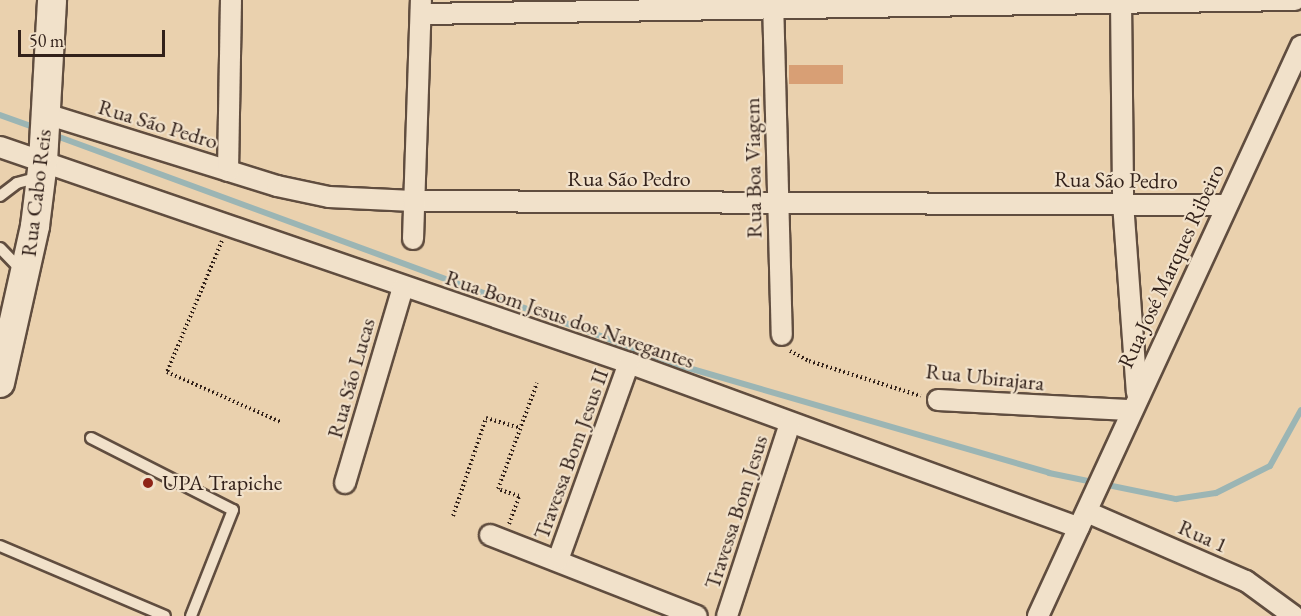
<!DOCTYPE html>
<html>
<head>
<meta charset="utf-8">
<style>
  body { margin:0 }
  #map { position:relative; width:1301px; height:616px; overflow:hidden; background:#ead1ae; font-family:"EB Garamond",serif }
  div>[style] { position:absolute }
  .stream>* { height:6px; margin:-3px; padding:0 3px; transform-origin:3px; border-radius:3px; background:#9bb5b4 }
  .building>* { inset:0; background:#d89f75 }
  .path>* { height:4px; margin-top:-2px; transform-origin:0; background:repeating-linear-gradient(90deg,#32211a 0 1.5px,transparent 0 4.5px) }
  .roads { filter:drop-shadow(2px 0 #604d3f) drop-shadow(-2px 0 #604d3f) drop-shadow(0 2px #604d3f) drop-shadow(0 -2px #604d3f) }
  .lane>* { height:10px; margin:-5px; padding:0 5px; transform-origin:5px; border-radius:5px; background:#f1e1ca }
  .street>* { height:20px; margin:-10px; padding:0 10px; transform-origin:10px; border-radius:10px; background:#f1e1ca }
  .secondary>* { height:28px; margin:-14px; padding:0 14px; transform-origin:14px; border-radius:14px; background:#f1e1ca }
  .dots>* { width:16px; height:16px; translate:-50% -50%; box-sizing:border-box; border:3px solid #f1e1ca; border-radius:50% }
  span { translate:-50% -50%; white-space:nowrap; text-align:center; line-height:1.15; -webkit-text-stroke:4.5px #f1e1ca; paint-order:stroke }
  .street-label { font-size:22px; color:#32211a }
  .poi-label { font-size:22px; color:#32211a }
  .left { translate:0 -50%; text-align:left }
  .scale { position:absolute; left:18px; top:30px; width:147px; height:27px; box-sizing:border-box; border:3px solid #32211a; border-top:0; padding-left:8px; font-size:18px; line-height:21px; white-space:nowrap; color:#32211a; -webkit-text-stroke:4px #f1e1ca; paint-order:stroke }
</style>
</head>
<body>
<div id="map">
  <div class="stream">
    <i style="left:0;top:115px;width:41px;rotate:19.7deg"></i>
    <i style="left:51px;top:134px;width:675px;rotate:20.18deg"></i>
    <i style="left:685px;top:367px;width:379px;rotate:16.2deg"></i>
    <i style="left:1049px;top:473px;width:130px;rotate:11.6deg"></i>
    <i style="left:1176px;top:499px;width:40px;rotate:-8.5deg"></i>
    <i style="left:1216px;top:493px;width:60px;rotate:-26.6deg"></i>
    <i style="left:1270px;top:466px;width:64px;rotate:-61deg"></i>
  </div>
  <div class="building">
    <i style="clip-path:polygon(789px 65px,843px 65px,843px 84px,789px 84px)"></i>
  </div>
  <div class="path">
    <i style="left:222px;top:241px;width:142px;rotate:112.8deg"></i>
    <i style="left:167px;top:372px;width:124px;rotate:23.7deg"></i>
    <i style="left:790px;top:351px;width:21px;rotate:28deg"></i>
    <i style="left:809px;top:361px;width:117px;rotate:17.4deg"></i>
    <i style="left:453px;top:516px;width:103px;rotate:-71.4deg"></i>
    <i style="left:486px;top:418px;width:35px;rotate:16deg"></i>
    <i style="left:509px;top:524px;width:30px;rotate:-70deg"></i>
    <i style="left:519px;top:496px;width:22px;rotate:-162deg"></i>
    <i style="left:498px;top:489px;width:113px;rotate:-69.8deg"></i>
  </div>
  <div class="roads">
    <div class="lane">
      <i style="left:0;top:196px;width:21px;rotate:-37deg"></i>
      <i style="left:17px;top:183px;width:23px;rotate:-15deg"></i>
      <i style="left:0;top:248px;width:32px;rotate:46deg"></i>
      <i style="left:91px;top:438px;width:159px;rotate:26.9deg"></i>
      <i style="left:233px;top:510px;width:114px;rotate:111.6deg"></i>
      <i style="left:0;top:546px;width:179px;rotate:23deg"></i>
    </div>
    <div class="street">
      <i style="left:773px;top:0;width:335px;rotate:88.5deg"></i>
      <i style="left:1121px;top:0;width:203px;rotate:89.4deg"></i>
      <i style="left:1123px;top:203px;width:190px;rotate:85.8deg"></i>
      <i style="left:421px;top:14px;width:874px;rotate:-0.92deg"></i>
      <i style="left:46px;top:114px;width:242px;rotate:17.3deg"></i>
      <i style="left:277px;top:186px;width:53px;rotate:11.9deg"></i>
      <i style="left:329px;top:197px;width:84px;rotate:2.7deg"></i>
      <i style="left:413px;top:201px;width:812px;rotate:0.28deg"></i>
      <i style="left:0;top:147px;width:665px;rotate:18.95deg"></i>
      <i style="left:629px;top:363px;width:479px;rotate:20.1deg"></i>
      <i style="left:228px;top:171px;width:171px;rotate:-89deg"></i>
      <i style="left:413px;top:239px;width:239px;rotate:-88.1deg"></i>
      <i style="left:938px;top:400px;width:192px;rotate:3deg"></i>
      <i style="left:345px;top:483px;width:204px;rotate:-73.5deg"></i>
      <i style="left:1087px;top:512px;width:173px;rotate:23.5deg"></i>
      <i style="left:1246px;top:581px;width:59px;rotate:36.1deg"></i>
      <i style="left:490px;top:535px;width:222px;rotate:21.4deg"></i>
      <i style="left:558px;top:560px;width:209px;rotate:-70.2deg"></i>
      <i style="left:727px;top:616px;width:203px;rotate:-71.9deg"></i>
      <i style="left:1038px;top:616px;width:628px;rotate:-65.23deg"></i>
    </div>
    <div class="secondary">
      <i style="left:0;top:383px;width:161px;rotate:-77.4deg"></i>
      <i style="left:35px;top:226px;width:64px;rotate:-82.9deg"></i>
      <i style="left:43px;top:162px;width:162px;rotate:-86.8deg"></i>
    </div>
  </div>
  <div class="dots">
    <i style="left:148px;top:483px;background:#8f2418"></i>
  </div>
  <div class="street-label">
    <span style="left:158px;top:124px;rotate:17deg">Rua São Pedro</span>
    <span style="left:753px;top:168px;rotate:-91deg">Rua Boa Viagem</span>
    <span style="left:629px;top:179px">Rua São Pedro</span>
    <span style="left:1116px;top:180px;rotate:1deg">Rua São Pedro</span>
    <span style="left:36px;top:193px;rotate:-83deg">Rua Cabo Reis</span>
    <span style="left:1171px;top:266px;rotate:-65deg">Rua José Marques Ribeiro</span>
    <span style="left:570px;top:319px;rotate:19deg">Rua Bom Jesus dos Navegantes</span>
    <span style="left:985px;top:377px;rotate:6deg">Rua Ubirajara</span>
    <span style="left:351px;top:378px;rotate:-74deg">Rua São Lucas</span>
    <span style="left:571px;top:454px;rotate:-70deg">Travessa Bom Jesus II</span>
    <span style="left:736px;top:512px;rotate:-72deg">Travessa Bom Jesus</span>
    <span style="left:1203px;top:536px;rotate:24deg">Rua 1</span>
  </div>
  <div class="poi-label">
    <span class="left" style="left:162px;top:483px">UPA Trapiche</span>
  </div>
  <div class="scale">50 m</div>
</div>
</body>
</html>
